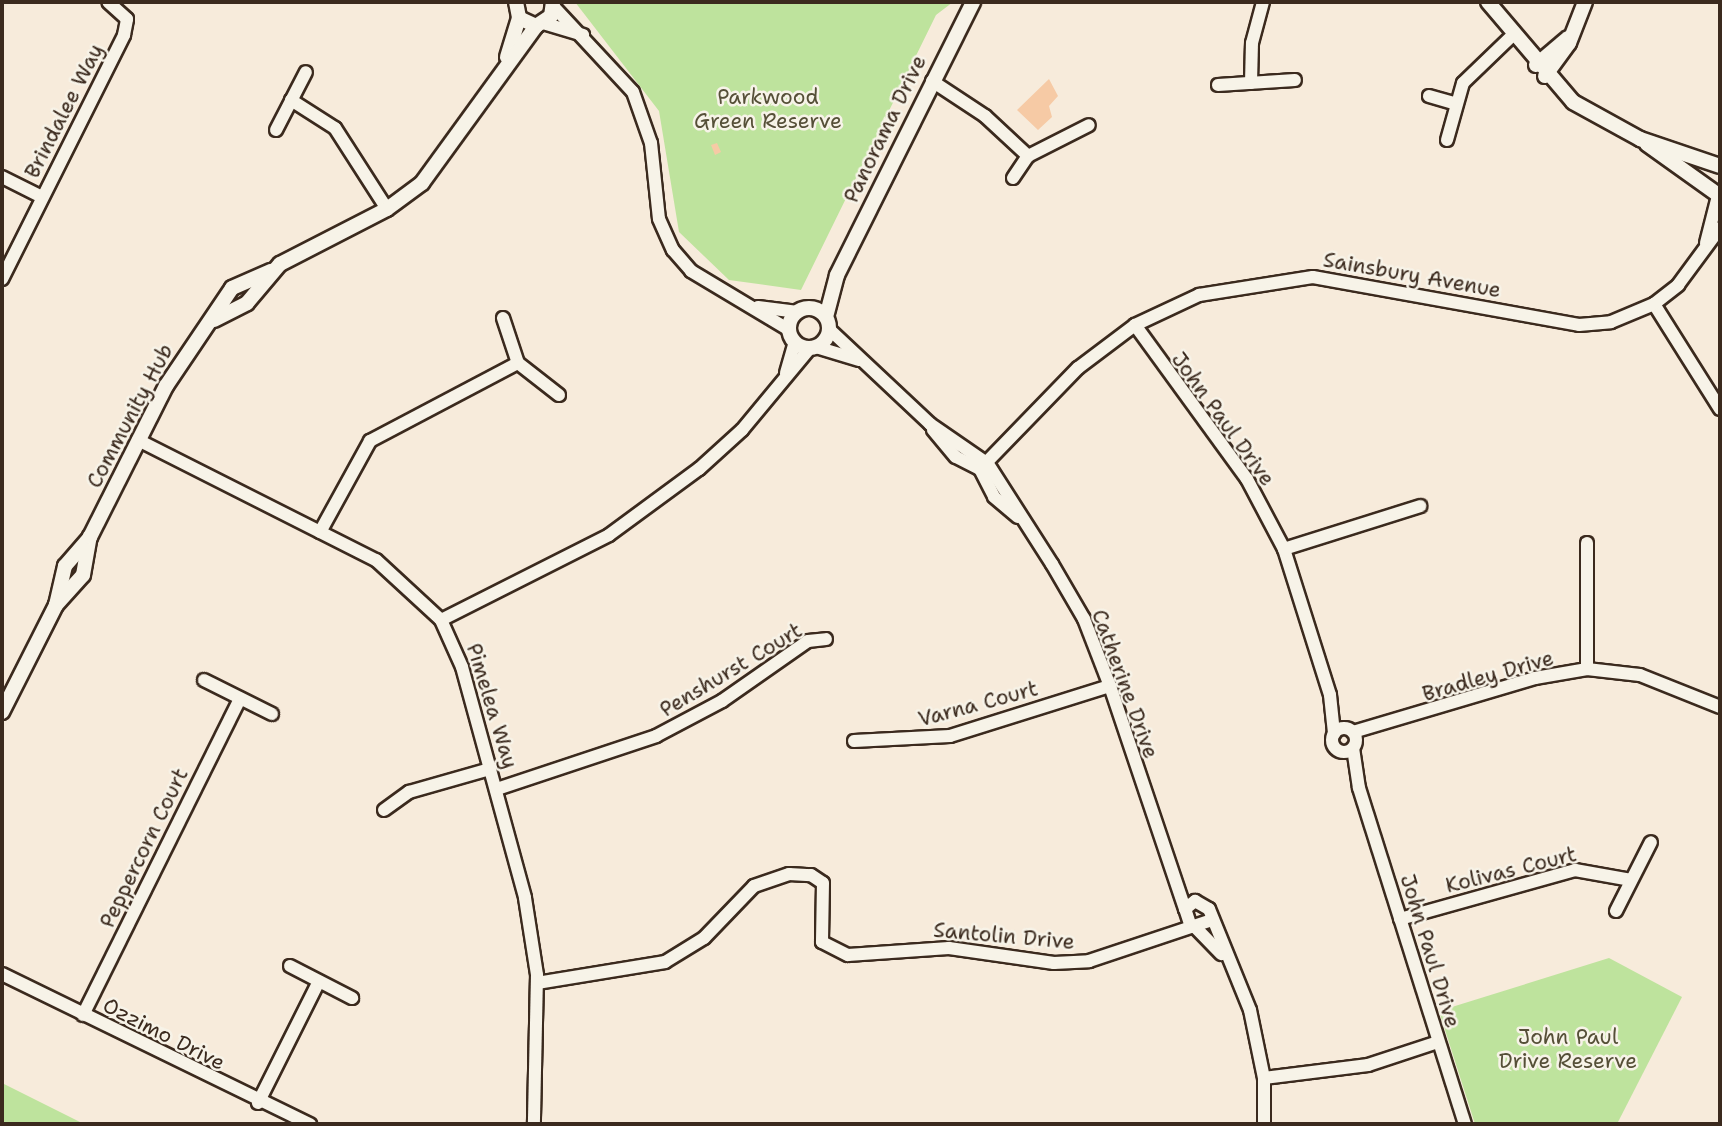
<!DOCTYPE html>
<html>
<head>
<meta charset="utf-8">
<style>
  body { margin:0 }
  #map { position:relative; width:1722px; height:1126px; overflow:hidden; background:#f7ebdb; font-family:"Shantell Sans",sans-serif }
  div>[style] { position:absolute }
  .green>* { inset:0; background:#bee39d }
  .building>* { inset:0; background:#f6caa5 }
  .roads { filter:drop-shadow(2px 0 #3b2a1e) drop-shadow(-2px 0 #3b2a1e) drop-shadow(0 2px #3b2a1e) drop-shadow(0 -2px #3b2a1e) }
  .minor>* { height:12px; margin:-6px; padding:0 6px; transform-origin:6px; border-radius:6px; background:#f7f3e8 }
  .minor>.ring { margin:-6px; padding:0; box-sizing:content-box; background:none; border:12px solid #f7f3e8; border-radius:50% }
  .tertiary>* { height:14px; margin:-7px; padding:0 7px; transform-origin:7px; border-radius:7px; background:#f7f3e8 }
  .tertiary>.ring { margin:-7px; padding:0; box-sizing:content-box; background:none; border:14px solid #f7f3e8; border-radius:50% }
  span { translate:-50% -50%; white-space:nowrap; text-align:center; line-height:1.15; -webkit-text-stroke:5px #f7f3e8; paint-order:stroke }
  .park-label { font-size:21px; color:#554f37 }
  .street-label { font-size:21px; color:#3b2a1e }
  .frame { position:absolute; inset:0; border:4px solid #3b2a1e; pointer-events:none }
</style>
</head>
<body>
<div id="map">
  <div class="green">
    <i style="clip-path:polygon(575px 2px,953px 2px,936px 15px,801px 290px,729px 280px,679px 232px,659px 111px)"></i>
    <i style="clip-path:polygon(1609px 958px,1682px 997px,1617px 1124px,1475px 1124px,1439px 1011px)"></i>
    <i style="clip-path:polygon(2px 1083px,84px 1124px,2px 1124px)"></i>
  </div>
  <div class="building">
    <i style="clip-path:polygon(1049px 79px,1058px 96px,1049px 106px,1052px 117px,1038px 130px,1017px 110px)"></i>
    <i style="clip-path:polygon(717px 143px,721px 152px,715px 155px,711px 145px)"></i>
  </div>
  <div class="roads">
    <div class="minor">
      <i style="left:553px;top:6px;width:117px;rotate:47.1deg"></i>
      <i style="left:633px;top:92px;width:54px;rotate:70.6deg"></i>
      <i style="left:651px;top:143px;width:76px;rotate:84deg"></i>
      <i style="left:659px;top:219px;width:34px;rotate:66deg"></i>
      <i style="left:673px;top:250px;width:28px;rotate:49deg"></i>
      <i style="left:691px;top:271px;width:114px;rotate:31deg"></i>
      <i style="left:543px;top:23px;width:42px;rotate:16.7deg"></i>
      <i style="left:932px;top:81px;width:64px;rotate:33.4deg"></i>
      <i style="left:985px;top:116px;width:59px;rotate:42.9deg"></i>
      <i style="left:1251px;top:83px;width:40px;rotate:-88.6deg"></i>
      <i style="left:1252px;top:43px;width:42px;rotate:-75deg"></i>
      <i style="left:1218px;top:85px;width:77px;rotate:-3.7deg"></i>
      <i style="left:1429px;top:96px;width:25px;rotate:16deg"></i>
      <i style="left:291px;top:100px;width:52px;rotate:32.5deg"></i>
      <i style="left:335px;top:128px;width:96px;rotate:57.3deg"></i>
      <i style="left:276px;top:130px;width:65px;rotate:-62.7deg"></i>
      <i style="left:1447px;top:140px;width:59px;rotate:-74.3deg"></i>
      <i style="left:1463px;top:83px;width:71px;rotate:-43.9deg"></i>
      <i style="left:2px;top:177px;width:45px;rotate:26.6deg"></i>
      <i style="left:1013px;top:178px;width:27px;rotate:-56deg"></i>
      <i style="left:1028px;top:156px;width:68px;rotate:-26.9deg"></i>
      <i style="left:1706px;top:243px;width:49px;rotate:-75.7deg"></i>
      <i style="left:2px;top:279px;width:273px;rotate:-63.4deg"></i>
      <i style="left:124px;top:35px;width:16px;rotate:-79deg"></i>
      <i style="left:127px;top:19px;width:25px;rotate:-138deg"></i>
      <i style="left:1654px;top:304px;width:124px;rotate:57.8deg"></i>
      <i style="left:758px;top:307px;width:40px;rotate:7.1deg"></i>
      <i style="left:503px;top:318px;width:47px;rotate:71.6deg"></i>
      <i style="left:518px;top:363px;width:52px;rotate:38deg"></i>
      <i style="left:1135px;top:325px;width:190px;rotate:54deg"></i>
      <i style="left:1247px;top:479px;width:79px;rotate:62.1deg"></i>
      <i style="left:1284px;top:549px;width:153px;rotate:72.5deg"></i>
      <i style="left:1330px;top:695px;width:39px;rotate:84deg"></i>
      <i style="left:829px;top:329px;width:139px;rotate:43.2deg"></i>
      <i style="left:930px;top:424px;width:70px;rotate:34.6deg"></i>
      <i style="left:988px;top:464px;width:119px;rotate:57.4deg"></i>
      <i style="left:1052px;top:564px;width:64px;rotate:59.8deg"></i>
      <i style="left:1084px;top:619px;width:72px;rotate:68.8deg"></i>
      <i style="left:1110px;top:686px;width:235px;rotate:71.4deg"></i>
      <i style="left:816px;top:347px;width:45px;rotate:16.8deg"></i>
      <i style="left:786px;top:373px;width:32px;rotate:-74deg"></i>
      <i style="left:933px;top:430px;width:35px;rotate:50deg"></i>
      <i style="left:956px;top:457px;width:27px;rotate:27deg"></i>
      <i style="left:980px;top:469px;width:31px;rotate:63deg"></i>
      <i style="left:994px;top:497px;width:31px;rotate:40deg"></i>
      <i style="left:138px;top:440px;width:267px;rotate:26.8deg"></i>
      <i style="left:376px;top:560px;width:88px;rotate:42.7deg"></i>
      <i style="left:441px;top:620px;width:51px;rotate:65.9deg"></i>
      <i style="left:462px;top:667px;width:239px;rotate:74.7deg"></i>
      <i style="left:525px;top:898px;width:78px;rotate:81.1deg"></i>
      <i style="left:537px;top:975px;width:149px;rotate:91.2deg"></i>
      <i style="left:980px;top:469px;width:141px;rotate:-45.9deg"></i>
      <i style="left:1078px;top:368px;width:71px;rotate:-37deg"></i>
      <i style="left:1135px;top:325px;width:71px;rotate:-25.1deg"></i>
      <i style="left:1199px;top:295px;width:115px;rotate:-9deg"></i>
      <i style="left:1313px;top:277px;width:270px;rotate:10.2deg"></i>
      <i style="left:1579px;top:325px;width:32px;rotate:-5deg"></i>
      <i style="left:1611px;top:322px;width:47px;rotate:-22.7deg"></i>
      <i style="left:1654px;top:304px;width:31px;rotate:-38deg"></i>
      <i style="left:1678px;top:285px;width:71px;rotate:-53.6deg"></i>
      <i style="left:320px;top:532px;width:104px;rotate:-61.2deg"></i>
      <i style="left:370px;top:441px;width:167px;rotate:-27.8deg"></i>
      <i style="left:1587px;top:543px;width:126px;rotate:90deg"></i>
      <i style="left:1284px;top:549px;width:143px;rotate:-17.5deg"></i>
      <i style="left:441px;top:620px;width:188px;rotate:-26.8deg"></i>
      <i style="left:609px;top:535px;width:112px;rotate:-36.3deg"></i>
      <i style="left:699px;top:469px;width:58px;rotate:-42.2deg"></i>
      <i style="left:742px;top:430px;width:107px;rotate:-50.3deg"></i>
      <i style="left:204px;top:680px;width:76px;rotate:26.6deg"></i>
      <i class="ring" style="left:1332px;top:728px;width:12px;height:12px"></i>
      <i style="left:1353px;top:732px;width:190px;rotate:-16.5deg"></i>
      <i style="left:1535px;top:678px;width:53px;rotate:-9.8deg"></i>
      <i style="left:1587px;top:669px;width:53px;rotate:6.5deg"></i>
      <i style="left:1640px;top:675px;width:86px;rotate:21.8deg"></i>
      <i style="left:854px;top:741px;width:96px;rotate:-3deg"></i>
      <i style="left:950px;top:736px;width:168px;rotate:-17.4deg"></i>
      <i style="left:1353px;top:748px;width:40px;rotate:81.5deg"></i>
      <i style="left:1359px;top:788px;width:352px;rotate:72.5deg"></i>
      <i style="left:497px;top:789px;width:168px;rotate:-18.4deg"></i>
      <i style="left:656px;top:736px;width:75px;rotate:-27.9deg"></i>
      <i style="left:722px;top:701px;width:105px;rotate:-34.9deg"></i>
      <i style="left:808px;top:641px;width:18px;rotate:-6deg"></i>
      <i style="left:384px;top:810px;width:31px;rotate:-36deg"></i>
      <i style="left:409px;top:792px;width:84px;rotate:-15.9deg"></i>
      <i style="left:1616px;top:911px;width:77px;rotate:-63.1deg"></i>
      <i style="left:1400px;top:919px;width:182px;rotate:-15.6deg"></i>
      <i style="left:1575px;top:870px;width:57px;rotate:10.1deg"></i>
      <i style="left:1209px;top:921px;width:19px;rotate:162deg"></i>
      <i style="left:1191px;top:927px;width:19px;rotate:-108deg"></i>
      <i style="left:1185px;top:909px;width:13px;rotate:-39deg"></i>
      <i style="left:1195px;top:901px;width:16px;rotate:30deg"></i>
      <i style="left:1209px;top:909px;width:109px;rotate:67.9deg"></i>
      <i style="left:1250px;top:1010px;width:69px;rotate:78.4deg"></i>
      <i style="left:1264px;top:1078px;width:46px;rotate:90deg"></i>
      <i style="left:1197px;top:929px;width:35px;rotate:46deg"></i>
      <i style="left:290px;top:966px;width:70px;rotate:27.3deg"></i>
      <i style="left:2px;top:974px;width:343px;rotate:26deg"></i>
      <i style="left:537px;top:983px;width:130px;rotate:-9.3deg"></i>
      <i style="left:665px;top:962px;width:46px;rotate:-31.6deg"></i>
      <i style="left:704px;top:938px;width:72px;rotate:-46.1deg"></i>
      <i style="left:754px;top:886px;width:37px;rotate:-19deg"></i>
      <i style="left:789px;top:874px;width:22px;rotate:3deg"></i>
      <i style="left:811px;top:875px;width:14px;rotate:34deg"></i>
      <i style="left:823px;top:883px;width:59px;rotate:91deg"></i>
      <i style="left:822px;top:942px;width:29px;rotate:27deg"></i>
      <i style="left:848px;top:955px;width:101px;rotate:-4deg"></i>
      <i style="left:949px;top:948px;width:106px;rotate:8.1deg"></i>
      <i style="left:1054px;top:963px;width:35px;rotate:-3deg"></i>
      <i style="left:1089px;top:961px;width:108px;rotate:-18.4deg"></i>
      <i style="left:83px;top:1015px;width:353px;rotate:-63.6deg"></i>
      <i style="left:1264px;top:1078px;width:105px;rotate:-7.1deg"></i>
      <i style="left:1368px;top:1065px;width:74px;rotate:-18.2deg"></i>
      <i style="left:258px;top:1103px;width:136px;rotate:-63.4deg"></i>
    </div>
    <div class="tertiary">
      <i style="left:516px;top:2px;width:16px;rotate:79deg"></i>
      <i style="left:519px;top:18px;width:19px;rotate:25deg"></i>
      <i style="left:536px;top:26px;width:18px;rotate:-34deg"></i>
      <i style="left:551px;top:16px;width:14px;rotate:-82deg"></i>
      <i style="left:1488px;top:2px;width:131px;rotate:49.6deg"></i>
      <i style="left:1573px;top:102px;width:77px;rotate:28.9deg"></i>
      <i style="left:1640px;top:139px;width:84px;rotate:18.6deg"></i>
      <i style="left:507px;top:57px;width:41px;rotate:-72.9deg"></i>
      <i style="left:1536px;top:65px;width:42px;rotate:-40.2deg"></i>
      <i style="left:1545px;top:76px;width:41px;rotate:-54deg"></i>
      <i style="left:1569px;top:43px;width:44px;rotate:-68.7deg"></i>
      <i style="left:1647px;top:144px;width:86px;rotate:35.5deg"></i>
      <i class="ring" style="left:789px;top:308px;width:26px;height:26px"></i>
      <i style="left:826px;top:317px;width:43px;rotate:-75.3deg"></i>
      <i style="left:837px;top:275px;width:305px;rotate:-63.5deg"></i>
      <i style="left:214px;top:320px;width:37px;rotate:-27deg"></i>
      <i style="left:247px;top:303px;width:51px;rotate:-49.8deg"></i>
      <i style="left:280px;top:264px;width:120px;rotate:-27.2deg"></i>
      <i style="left:387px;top:209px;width:44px;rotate:-36.6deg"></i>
      <i style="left:422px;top:183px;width:194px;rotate:-54deg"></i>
      <i style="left:56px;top:605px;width:40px;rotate:-48deg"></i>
      <i style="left:83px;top:575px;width:39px;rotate:-80deg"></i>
      <i style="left:2px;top:712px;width:120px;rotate:-63.2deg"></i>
      <i style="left:56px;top:605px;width:40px;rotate:-77deg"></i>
      <i style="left:65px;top:566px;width:38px;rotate:-49deg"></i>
      <i style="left:90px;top:537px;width:169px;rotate:-63.3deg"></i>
      <i style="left:166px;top:386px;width:118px;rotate:-56deg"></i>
      <i style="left:232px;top:288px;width:43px;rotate:-23.6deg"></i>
    </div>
  </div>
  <div class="park-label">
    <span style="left:768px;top:109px">Parkwood<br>Green Reserve</span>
    <span style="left:1568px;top:1049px">John Paul<br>Drive Reserve</span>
  </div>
  <div class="street-label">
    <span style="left:64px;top:111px;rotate:-63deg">Brindalee Way</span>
    <span style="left:885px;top:129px;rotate:-64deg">Panorama Drive</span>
    <span style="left:1412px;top:275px;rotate:10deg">Sainsbury Avenue</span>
    <span style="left:130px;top:416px;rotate:-62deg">Community Hub</span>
    <span style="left:1223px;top:419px;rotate:54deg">John Paul Drive</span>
    <span style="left:731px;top:670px;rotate:-31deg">Penshurst Court</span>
    <span style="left:1488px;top:676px;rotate:-16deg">Bradley Drive</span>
    <span style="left:1125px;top:684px;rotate:70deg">Catherine Drive</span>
    <span style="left:978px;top:704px;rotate:-15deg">Varna Court</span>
    <span style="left:492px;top:706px;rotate:73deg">Pimelea Way</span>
    <span style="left:144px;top:848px;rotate:-64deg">Peppercorn Court</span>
    <span style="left:1511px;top:870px;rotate:-14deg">Kolivas Court</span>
    <span style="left:1004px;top:936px;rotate:5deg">Santolin Drive</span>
    <span style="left:1430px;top:951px;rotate:73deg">John Paul Drive</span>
    <span style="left:164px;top:1034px;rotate:27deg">Ozzimo Drive</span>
  </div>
  <div class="frame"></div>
</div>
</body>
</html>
